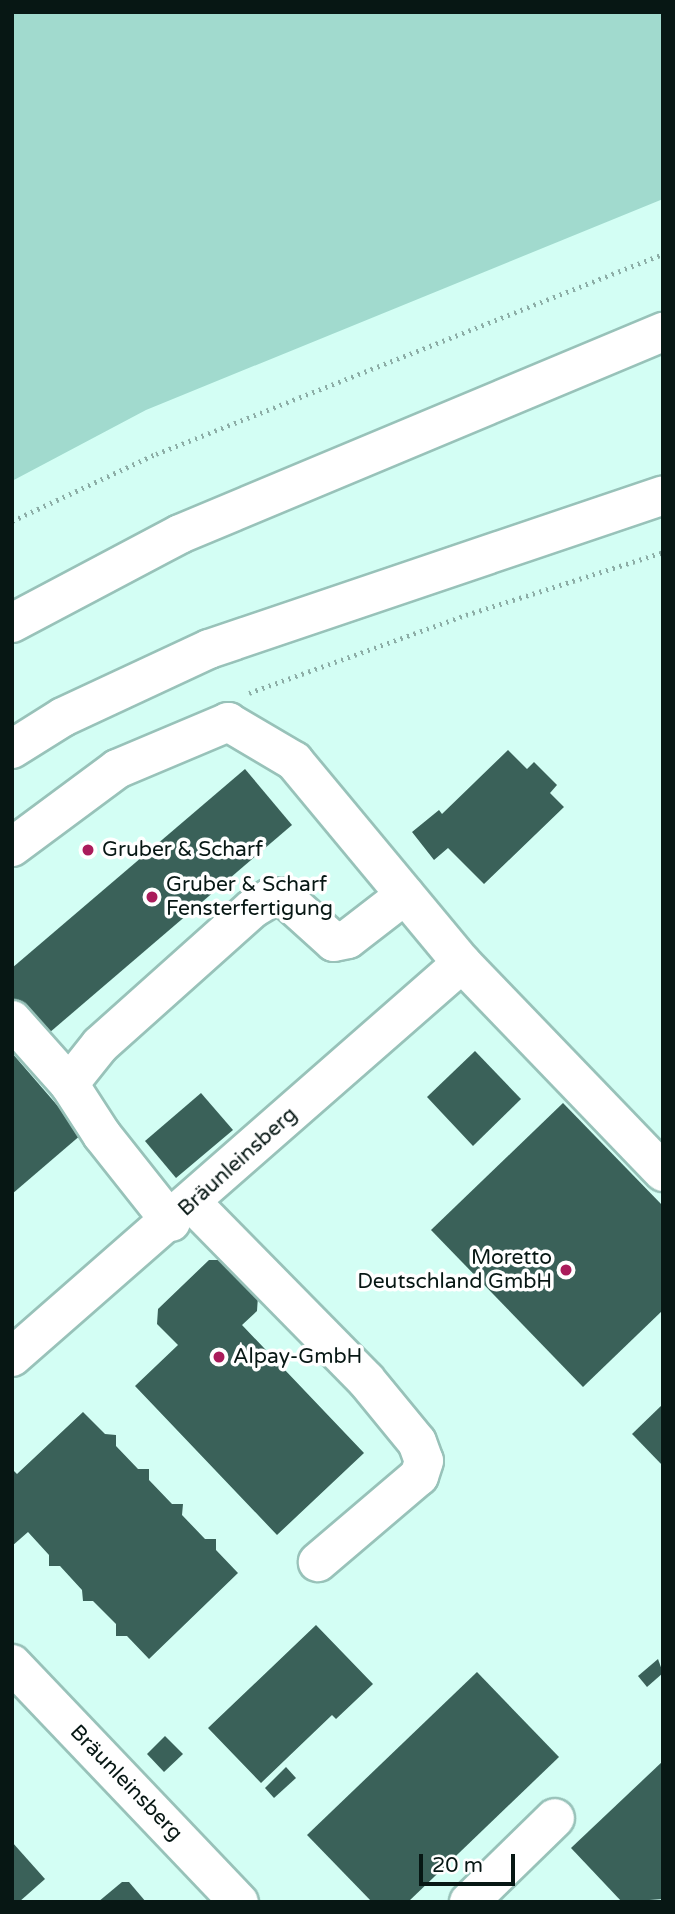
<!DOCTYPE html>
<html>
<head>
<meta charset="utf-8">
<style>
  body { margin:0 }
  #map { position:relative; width:675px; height:1914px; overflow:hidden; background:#d3fef4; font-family:"Varela Round",sans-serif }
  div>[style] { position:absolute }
  .green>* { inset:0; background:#a1dace }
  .building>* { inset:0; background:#3a6159 }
  .path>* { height:4.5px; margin-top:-2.25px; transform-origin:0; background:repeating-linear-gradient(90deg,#8cada6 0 2px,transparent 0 7px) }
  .roads { filter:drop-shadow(2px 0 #98c2b9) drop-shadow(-2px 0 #98c2b9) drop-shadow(0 2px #98c2b9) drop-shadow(0 -2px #98c2b9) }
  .minor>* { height:38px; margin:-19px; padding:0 19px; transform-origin:19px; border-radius:19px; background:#fff }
  .major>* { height:38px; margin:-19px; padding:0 19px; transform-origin:19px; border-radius:19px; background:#fff }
  .dots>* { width:19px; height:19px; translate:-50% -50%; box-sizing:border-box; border:4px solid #fff; border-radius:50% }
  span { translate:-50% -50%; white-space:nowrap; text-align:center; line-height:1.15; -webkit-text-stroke:7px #fff; paint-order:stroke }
  .poi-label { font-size:21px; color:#071714 }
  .left { translate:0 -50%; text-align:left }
  .right { translate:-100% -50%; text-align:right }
  .street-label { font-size:21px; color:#071714 }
  .frame { position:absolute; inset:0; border:14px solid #071714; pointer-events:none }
  .scale { position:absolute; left:419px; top:1854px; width:96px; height:32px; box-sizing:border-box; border:4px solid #071714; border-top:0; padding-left:9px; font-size:21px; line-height:24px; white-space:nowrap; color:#071714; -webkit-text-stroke:5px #fff; paint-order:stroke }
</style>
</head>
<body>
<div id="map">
  <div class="green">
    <i style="clip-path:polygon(12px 12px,663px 12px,663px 199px,146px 410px,12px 481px)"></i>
  </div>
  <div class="building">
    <i style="clip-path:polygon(508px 750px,527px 769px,534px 762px,557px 785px,550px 793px,564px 807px,484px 884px,448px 848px,434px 860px,412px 832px,439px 810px,442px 814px)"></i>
    <i style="clip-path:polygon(245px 769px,292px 825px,42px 1039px,12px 1005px,12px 968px)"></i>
    <i style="clip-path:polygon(475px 1051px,521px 1099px,473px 1146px,427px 1097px)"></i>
    <i style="clip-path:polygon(12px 1053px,82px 1134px,12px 1194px)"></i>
    <i style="clip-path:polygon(201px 1093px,233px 1130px,176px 1178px,145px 1141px)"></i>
    <i style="clip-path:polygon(563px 1103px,663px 1206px,663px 1310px,583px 1387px,431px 1230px)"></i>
    <i style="clip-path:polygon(209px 1260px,224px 1260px,258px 1296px,257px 1311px,242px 1325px,364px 1453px,277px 1535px,135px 1386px,178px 1345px,157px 1324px,158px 1309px)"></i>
    <i style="clip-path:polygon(663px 1404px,663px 1466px,632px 1434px)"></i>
    <i style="clip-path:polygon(83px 1412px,105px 1434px,116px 1435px,116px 1446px,138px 1469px,149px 1469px,149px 1480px,172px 1504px,183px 1504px,182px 1515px,205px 1539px,216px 1539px,216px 1550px,238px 1573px,149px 1659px,127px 1636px,116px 1636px,116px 1624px,93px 1601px,83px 1601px,82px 1590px,60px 1566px,49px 1566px,49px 1555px,28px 1532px,12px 1546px,12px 1469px,17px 1474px)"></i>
    <i style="clip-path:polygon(316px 1625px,373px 1684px,336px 1719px,332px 1715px,261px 1783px,208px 1728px)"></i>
    <i style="clip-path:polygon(658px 1659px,663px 1673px,647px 1687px,638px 1676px)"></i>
    <i style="clip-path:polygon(477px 1672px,559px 1757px,408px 1902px,372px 1902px,307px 1835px)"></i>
    <i style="clip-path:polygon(165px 1736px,183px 1754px,164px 1772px,147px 1754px)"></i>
    <i style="clip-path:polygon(663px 1761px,663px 1899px,622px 1902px,571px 1848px)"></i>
    <i style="clip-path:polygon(286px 1767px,296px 1778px,274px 1798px,265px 1788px)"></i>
    <i style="clip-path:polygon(12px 1842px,45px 1879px,19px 1902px,12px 1902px)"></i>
    <i style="clip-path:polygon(122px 1882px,129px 1882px,146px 1902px,98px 1902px)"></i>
  </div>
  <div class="path">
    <i style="left:12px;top:521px;width:159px;rotate:-25deg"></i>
    <i style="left:156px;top:454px;width:545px;rotate:-21.53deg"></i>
    <i style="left:249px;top:693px;width:231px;rotate:-19.8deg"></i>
    <i style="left:466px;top:615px;width:207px;rotate:-17.7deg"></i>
  </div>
  <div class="roads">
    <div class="minor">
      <i style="left:12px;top:749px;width:60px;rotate:-32.1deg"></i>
      <i style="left:63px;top:717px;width:161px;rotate:-25deg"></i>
      <i style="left:209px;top:649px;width:479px;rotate:-18.7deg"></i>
      <i style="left:12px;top:847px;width:131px;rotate:-36.6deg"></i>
      <i style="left:117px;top:769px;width:121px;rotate:-22.9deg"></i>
      <i style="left:228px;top:722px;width:77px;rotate:30.6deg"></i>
      <i style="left:294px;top:761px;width:263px;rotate:50.3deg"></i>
      <i style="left:462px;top:963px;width:290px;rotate:46.1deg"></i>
      <i style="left:12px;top:1020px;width:86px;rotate:48.3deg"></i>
      <i style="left:192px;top:1203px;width:248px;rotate:45.5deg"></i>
      <i style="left:366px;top:1380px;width:80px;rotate:50.6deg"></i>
      <i style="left:417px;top:1442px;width:20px;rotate:70deg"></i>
      <i style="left:424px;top:1461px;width:16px;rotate:108deg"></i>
      <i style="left:419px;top:1476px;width:133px;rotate:139.6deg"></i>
      <i style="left:171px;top:1222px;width:111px;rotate:-128.4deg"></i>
      <i style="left:102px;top:1135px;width:61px;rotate:-122.9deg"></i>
      <i style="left:69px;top:1084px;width:50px;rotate:-51.5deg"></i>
      <i style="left:100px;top:1045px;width:204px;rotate:-41.8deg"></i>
      <i style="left:252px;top:909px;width:21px;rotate:-31deg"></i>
      <i style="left:270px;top:898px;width:14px;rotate:-4deg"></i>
      <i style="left:284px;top:897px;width:67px;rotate:42deg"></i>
      <i style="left:334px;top:942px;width:14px;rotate:-12deg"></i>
      <i style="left:348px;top:939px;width:72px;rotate:-37.7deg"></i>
      <i style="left:12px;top:1357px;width:598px;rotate:-41.2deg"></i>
      <i style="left:12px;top:1664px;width:329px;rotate:46.4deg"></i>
      <i style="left:469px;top:1902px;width:120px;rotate:-44.3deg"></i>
    </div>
    <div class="major">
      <i style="left:12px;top:623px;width:190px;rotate:-27.9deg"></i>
      <i style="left:180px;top:534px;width:524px;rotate:-22.7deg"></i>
    </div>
  </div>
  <div class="dots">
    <i style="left:88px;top:850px;background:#aa1c5b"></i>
    <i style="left:152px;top:897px;background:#aa1c5b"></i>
    <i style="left:566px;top:1270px;background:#aa1c5b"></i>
    <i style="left:219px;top:1357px;background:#aa1c5b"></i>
  </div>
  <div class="poi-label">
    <span class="left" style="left:102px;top:850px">Gruber &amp; Scharf</span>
    <span class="left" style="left:166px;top:897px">Gruber &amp; Scharf<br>Fensterfertigung</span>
    <span class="right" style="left:552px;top:1270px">Moretto<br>Deutschland GmbH</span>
    <span class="left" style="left:233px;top:1357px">Alpay-GmbH</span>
  </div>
  <div class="street-label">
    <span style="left:238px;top:1162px;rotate:-42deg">Bräunleinsberg</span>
    <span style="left:126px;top:1783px;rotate:46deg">Bräunleinsberg</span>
  </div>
  <div class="frame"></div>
  <div class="scale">20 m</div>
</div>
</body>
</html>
